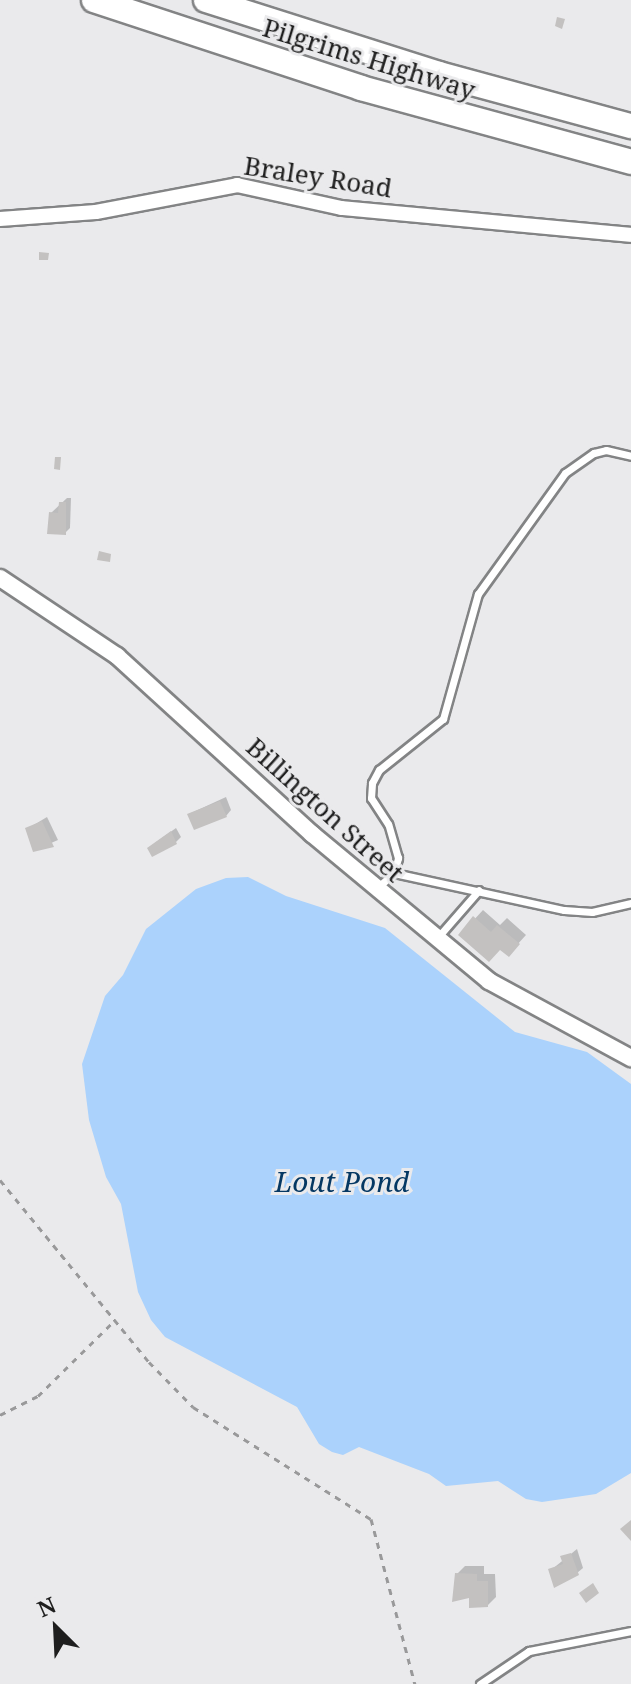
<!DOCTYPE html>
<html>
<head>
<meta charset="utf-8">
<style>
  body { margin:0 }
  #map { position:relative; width:631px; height:1684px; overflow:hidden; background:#eaeaec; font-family:"Noto Serif",serif }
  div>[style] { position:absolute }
  .water>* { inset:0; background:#abd2fc }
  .shadow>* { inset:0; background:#0003 }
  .building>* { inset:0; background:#c3c1c0 }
  .path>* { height:3px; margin-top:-1.5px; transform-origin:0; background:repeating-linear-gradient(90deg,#99999a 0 6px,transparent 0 12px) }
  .roads { filter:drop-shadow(2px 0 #838485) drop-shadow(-2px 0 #838485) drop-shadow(0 2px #838485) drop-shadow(0 -2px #838485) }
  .service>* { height:7px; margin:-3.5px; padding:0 3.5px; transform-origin:3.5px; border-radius:3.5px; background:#fff }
  .minor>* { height:14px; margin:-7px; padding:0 7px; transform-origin:7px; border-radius:7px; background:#fff }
  .tertiary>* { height:16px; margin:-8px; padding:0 8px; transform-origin:8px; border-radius:8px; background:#fff }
  .motorway>* { height:24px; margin:-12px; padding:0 12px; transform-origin:12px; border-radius:12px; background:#fff }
  span { translate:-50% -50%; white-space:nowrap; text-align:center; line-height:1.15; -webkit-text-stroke:6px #eaeaec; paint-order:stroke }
  .street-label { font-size:26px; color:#1e1e1e }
  .water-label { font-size:28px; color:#053863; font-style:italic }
  .north { position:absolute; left:16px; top:1588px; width:80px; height:80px; -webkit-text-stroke:6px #eaeaec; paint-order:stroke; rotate:336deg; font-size:22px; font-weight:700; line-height:32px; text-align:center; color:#1e1e1e }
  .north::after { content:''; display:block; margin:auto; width:28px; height:36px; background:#1e1e1e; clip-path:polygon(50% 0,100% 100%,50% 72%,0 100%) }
</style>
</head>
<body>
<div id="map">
  <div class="water">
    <i style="clip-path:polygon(248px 877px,286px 896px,385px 928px,515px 1032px,587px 1052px,631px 1084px,631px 1473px,596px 1494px,542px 1502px,526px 1499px,498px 1481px,446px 1486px,429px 1474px,359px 1447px,343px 1455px,332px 1452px,319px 1444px,297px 1407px,165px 1337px,151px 1320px,138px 1292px,121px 1204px,106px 1177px,89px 1120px,82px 1064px,105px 996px,123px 975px,146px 929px,196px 889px,226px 878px)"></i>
  </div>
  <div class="shadow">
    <i style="clip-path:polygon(67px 498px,71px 498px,70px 528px,65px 533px,51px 513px)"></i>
    <i style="clip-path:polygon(226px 797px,231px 810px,226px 816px,189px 814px)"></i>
    <i style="clip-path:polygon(47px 817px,58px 840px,35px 850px,27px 829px)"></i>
    <i style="clip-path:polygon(176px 828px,181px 837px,176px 842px,155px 843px)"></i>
    <i style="clip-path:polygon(483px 910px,500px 925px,507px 918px,526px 935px,516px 946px,501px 947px,460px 935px)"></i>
    <i style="clip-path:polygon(577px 1549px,583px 1568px,577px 1573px,551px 1570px)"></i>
    <i style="clip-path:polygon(465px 1566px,484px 1566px,484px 1574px,495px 1574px,496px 1597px,488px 1605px,457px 1574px)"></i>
  </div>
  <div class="building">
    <i style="clip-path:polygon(557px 17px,565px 19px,562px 29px,555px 26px)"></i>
    <i style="clip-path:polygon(39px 252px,49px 253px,48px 260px,39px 260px)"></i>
    <i style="clip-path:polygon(55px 457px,61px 457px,60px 470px,54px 469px)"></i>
    <i style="clip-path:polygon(59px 502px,66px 502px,66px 535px,47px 534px,49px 512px,58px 513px)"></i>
    <i style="clip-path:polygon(99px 551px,111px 554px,110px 562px,97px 560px)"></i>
    <i style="clip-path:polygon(220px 801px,227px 817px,194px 830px,187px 814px)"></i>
    <i style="clip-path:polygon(42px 821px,54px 847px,33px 852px,25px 828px)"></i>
    <i style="clip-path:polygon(171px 831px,177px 844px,152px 857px,147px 848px)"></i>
    <i style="clip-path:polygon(473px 916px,491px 932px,497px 925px,520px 944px,509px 957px,500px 950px,489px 962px,458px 935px)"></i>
    <i style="clip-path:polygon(631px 1520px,631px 1541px,620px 1529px)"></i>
    <i style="clip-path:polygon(571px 1553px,579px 1575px,554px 1588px,548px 1569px,563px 1564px,560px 1556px)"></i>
    <i style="clip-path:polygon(455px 1573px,477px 1574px,477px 1581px,488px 1581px,488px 1607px,469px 1608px,469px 1598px,452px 1602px)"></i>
    <i style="clip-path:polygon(593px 1583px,599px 1593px,586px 1603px,579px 1593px)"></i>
  </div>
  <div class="path">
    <i style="left:0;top:1180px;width:235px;rotate:50.7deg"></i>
    <i style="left:149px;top:1362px;width:63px;rotate:45.6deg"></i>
    <i style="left:193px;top:1407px;width:210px;rotate:32.2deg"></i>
    <i style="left:371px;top:1519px;width:171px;rotate:75.1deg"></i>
    <i style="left:0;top:1415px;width:42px;rotate:-26.6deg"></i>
    <i style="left:38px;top:1396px;width:105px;rotate:-44.6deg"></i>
  </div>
  <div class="roads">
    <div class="service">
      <i style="left:394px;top:873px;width:174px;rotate:12.3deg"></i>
      <i style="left:564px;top:910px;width:28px;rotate:4deg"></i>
      <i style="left:592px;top:912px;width:40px;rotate:-13deg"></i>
      <i style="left:378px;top:887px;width:21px;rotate:-41deg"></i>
      <i style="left:394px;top:873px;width:16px;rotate:-75deg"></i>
      <i style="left:398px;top:858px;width:35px;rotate:-106deg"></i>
      <i style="left:388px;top:824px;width:31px;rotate:-123deg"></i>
      <i style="left:371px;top:798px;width:15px;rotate:-86deg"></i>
      <i style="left:372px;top:783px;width:15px;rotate:-62deg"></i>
      <i style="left:379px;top:770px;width:82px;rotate:-38.6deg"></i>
      <i style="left:443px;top:719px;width:130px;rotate:-74.4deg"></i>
      <i style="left:478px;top:594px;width:149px;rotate:-54.3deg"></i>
      <i style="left:565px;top:473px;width:35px;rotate:-35deg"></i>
      <i style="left:594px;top:453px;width:12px;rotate:-14deg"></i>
      <i style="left:606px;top:450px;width:26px;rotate:13deg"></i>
      <i style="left:438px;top:937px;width:62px;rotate:-48.9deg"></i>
      <i style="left:480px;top:1684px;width:59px;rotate:-34deg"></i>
      <i style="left:529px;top:1651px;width:104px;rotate:-11.1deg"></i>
    </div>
    <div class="minor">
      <i style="left:0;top:219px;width:96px;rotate:-4.2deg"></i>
      <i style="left:96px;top:212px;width:144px;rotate:-10.8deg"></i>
      <i style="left:237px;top:185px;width:107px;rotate:12.4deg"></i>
      <i style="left:342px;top:208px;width:290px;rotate:5.3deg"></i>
    </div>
    <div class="tertiary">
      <i style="left:0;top:578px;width:141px;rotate:33.7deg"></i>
      <i style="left:117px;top:656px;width:264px;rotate:42.4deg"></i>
      <i style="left:312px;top:834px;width:230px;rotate:39.7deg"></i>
      <i style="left:489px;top:981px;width:162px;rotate:28.5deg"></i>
    </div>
    <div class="motorway">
      <i style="left:94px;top:0;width:281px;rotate:18.2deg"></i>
      <i style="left:361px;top:88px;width:280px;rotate:15.3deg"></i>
      <i style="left:206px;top:0;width:244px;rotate:17.6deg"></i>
      <i style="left:439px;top:74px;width:199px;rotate:15.2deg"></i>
    </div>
  </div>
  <div class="street-label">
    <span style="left:369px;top:59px;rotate:17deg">Pilgrims Highway</span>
    <span style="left:318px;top:177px;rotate:9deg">Braley Road</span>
    <span style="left:325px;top:810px;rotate:42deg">Billington Street</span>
  </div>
  <div class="water-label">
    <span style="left:342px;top:1181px">Lout Pond</span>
  </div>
  <div class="north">N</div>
</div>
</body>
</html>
